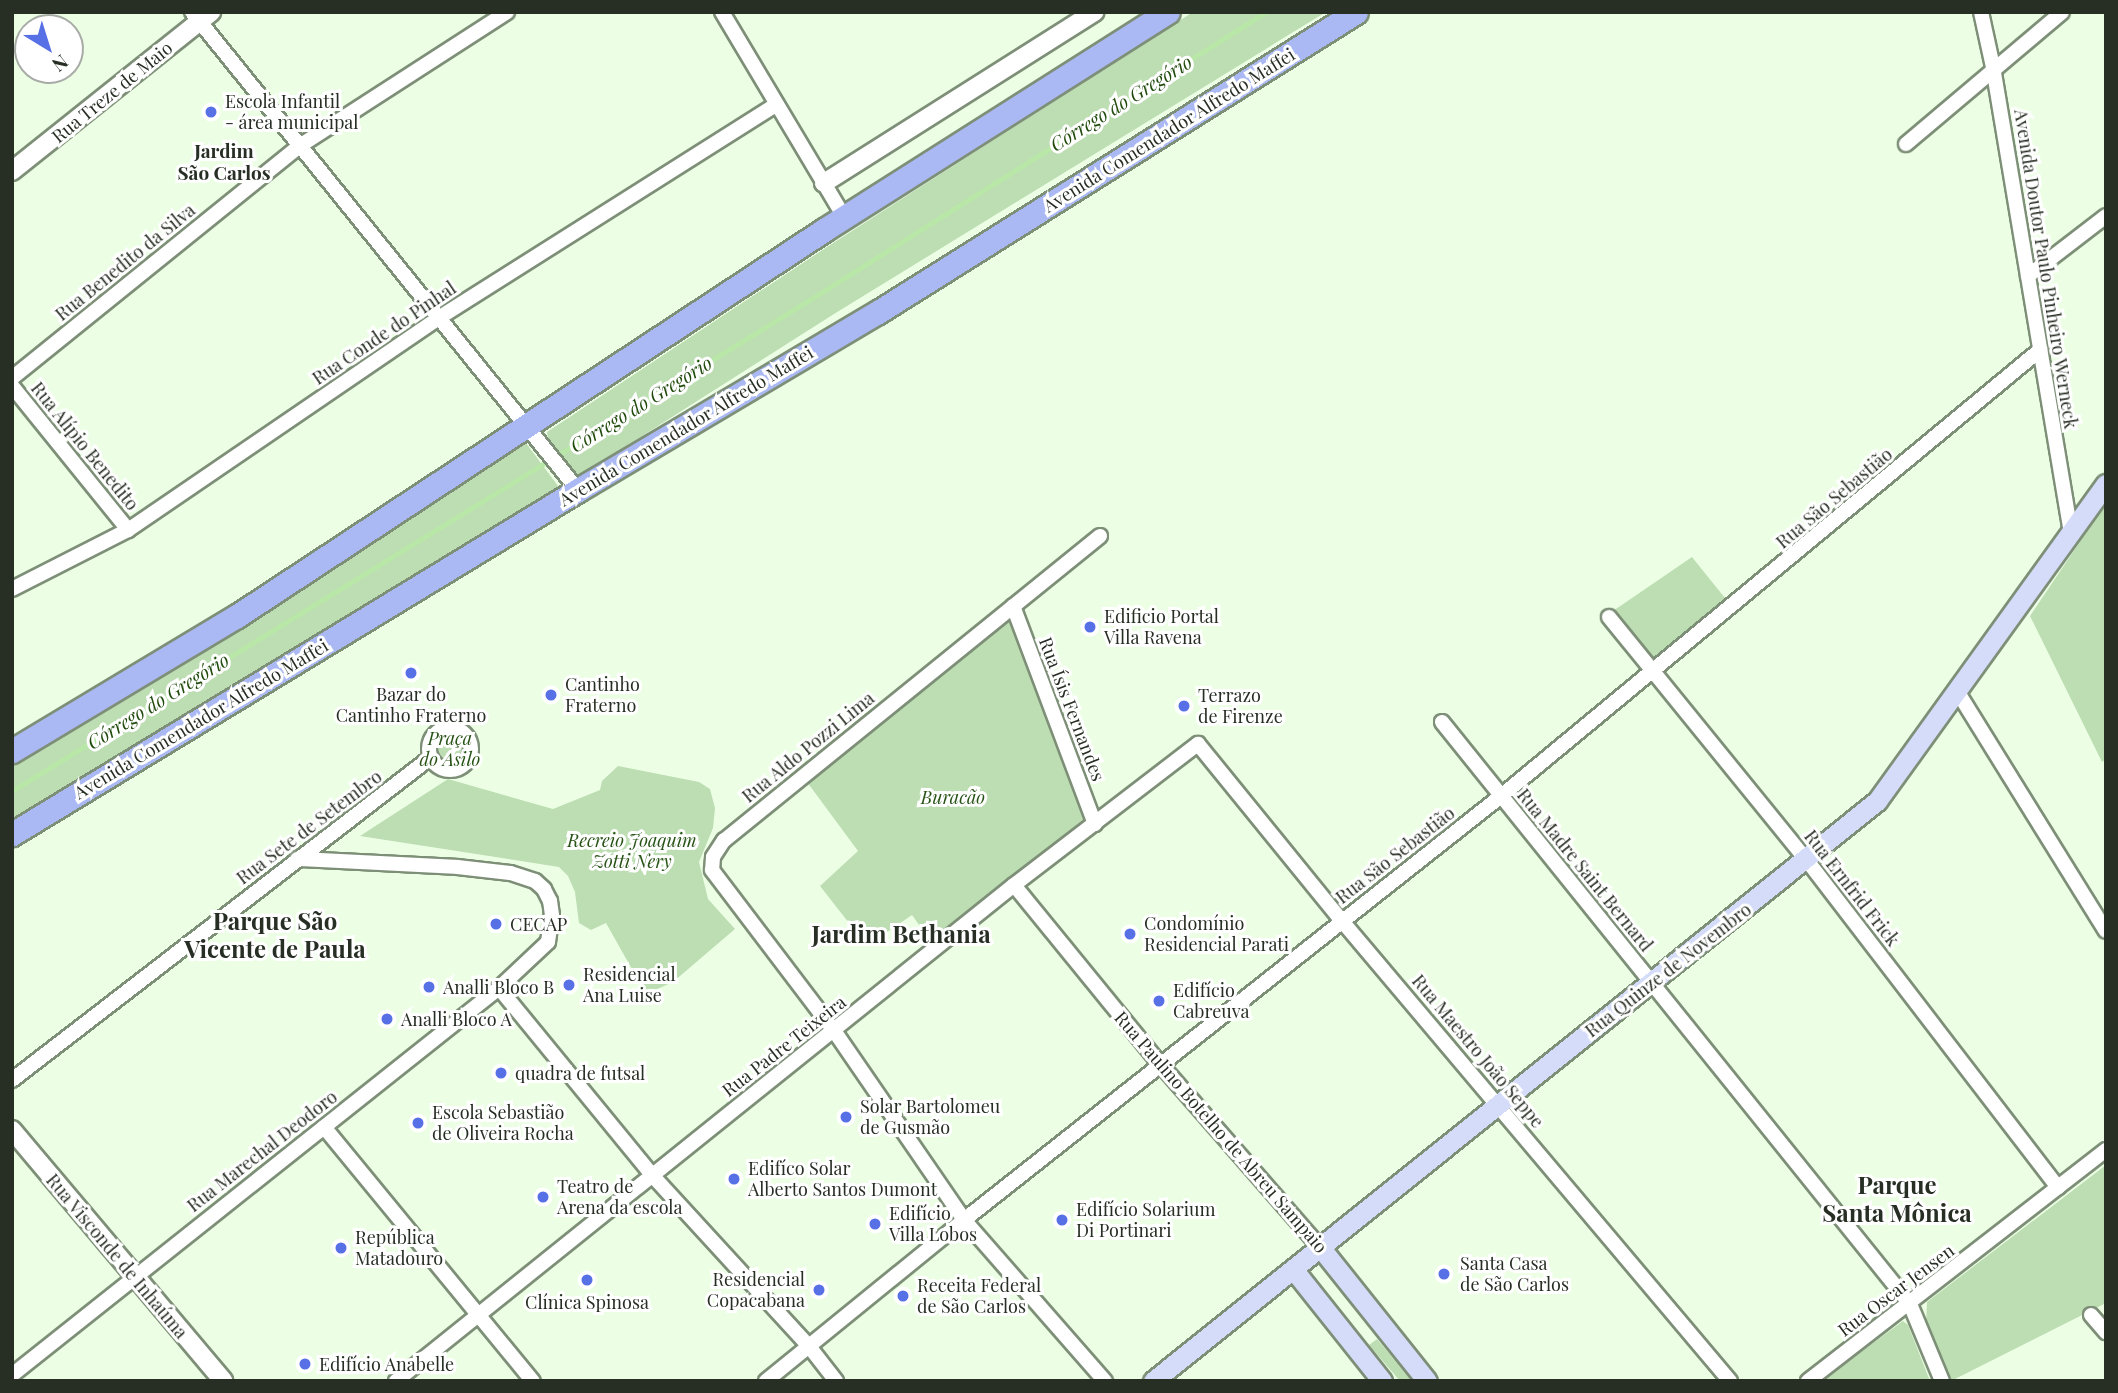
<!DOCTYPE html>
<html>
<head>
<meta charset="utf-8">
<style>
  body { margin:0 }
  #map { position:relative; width:2118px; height:1393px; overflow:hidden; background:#ecffe5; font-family:"Playfair Display",serif }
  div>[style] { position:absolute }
  .green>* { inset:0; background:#bdddb3 }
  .round { border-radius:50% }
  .stream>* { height:4.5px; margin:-2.25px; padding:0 2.25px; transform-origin:2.25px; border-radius:2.25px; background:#b8e7a8 }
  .roads { filter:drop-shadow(2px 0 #7e8f78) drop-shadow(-2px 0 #7e8f78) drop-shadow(0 2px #7e8f78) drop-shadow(0 -2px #7e8f78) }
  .minor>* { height:14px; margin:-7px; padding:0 7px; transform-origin:7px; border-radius:7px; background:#fff }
  .minor>.ring { margin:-7px; padding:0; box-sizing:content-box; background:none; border:14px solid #fff; border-radius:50% }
  .tertiary>* { height:18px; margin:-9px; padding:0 9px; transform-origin:9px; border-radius:9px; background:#fff }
  .secondary>* { height:19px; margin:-9.5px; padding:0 9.5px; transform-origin:9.5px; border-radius:9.5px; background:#d5dcf9 }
  .primary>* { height:23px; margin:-11.5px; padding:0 11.5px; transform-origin:11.5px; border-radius:11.5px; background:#aab9f4 }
  .dots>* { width:19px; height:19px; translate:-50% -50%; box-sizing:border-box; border:4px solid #fff; border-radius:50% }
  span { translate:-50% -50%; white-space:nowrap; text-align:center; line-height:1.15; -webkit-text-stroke:6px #fff; paint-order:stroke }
  .street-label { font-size:18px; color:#272e24 }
  .poi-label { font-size:18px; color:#272e24 }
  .left { translate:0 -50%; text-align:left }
  .right { translate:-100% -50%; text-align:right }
  .park-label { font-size:18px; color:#285316; font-style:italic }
  .water-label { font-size:19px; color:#204b0c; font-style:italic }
  .neighbourhood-label { font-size:19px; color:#272e24; font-weight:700 }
  .district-label { font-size:24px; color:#272e24; font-weight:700 }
  .frame { position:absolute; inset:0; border:14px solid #272e24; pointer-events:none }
  .north { position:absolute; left:14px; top:14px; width:70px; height:70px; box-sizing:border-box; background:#fff; border:2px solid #a9aba7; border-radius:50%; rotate:142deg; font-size:19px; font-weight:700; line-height:28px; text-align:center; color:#272e24 }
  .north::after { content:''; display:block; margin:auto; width:24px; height:32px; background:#5870e6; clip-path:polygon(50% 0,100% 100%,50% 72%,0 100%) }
</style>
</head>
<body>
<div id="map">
  <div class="green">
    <i style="clip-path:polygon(1193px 12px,1326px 12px,834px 314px,584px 473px,578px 475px,548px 439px,547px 432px,827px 247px)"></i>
    <i style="clip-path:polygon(526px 443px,561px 490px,12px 825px,12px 764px)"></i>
    <i style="clip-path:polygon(2106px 503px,2106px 759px,2102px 762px,2030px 616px)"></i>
    <i style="clip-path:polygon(1692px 557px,1729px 603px,1653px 659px,1613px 611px)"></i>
    <i style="clip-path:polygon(1009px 617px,1088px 823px,932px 943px,912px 915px,867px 946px,820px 886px,858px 851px,807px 782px)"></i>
    <i class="round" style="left:432px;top:731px;width:36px;height:36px"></i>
    <i style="clip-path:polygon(618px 766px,699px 782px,710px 789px,715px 808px,713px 828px,699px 862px,708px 899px,735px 929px,673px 982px,646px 994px,606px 923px,591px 930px,579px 923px,575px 892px,568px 876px,559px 867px,360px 836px,448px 779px,553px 809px,600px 790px,602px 781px)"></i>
    <i style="clip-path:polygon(2106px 1165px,2106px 1303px,1951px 1381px,1926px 1325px,1927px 1302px)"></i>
    <i style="clip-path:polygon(1903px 1321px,1908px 1325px,1930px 1381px,1821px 1381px)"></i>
    <i style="clip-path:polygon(1377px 1339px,1411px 1380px,1411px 1381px,1400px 1381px,1369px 1345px)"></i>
  </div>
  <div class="stream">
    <i style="left:12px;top:791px;width:935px;rotate:-31.62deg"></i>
    <i style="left:808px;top:301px;width:542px;rotate:-32.25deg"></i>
  </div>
  <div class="roads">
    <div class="minor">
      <i style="left:192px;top:12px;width:614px;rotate:51.08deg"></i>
      <i style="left:722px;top:12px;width:239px;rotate:59.2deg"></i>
      <i style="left:1981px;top:12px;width:56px;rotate:77.7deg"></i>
      <i style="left:1993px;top:67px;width:471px;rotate:80.5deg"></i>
      <i style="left:1906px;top:144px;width:204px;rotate:-40.2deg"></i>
      <i style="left:2028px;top:276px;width:98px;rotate:-37.6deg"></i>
      <i style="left:12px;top:378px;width:371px;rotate:-38.9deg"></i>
      <i style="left:301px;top:145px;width:245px;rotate:-32.8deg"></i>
      <i style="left:12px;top:386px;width:185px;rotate:51.1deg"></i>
      <i style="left:1100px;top:536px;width:484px;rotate:141deg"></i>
      <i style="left:724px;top:840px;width:20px;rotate:123deg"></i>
      <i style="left:713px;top:857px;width:13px;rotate:94deg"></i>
      <i style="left:712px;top:870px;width:203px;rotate:52.8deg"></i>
      <i style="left:835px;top:1032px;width:228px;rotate:55.5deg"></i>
      <i style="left:964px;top:1220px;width:214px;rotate:48.8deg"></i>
      <i style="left:12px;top:589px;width:130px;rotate:-27deg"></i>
      <i style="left:128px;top:530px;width:374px;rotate:-34.3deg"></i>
      <i style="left:437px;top:319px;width:400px;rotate:-32.3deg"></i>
      <i style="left:1013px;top:606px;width:233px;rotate:69.4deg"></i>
      <i style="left:1609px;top:617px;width:312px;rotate:50.9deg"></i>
      <i style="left:1806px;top:859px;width:414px;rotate:52.5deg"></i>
      <i style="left:1957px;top:691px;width:282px;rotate:58.2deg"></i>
      <i style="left:1442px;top:722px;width:747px;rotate:51.2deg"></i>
      <i style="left:1910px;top:1304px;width:83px;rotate:67.4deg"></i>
      <i class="ring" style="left:429px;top:728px;width:28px;height:28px"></i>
      <i style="left:1014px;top:885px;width:232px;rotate:50.8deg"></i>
      <i style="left:1161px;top:1065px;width:242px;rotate:48.9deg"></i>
      <i style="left:499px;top:988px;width:242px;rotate:50.7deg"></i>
      <i style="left:652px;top:1175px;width:231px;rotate:47.5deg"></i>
      <i style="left:808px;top:1345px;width:46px;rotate:52.1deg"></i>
      <i style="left:12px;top:1080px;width:528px;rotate:-37.61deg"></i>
      <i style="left:324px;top:1127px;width:329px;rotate:50.6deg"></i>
      <i style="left:2091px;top:1315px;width:23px;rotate:49deg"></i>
      <i style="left:12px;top:1375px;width:622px;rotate:-38.47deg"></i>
      <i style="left:499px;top:988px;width:67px;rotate:-43.2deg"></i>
      <i style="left:548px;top:942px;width:27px;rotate:-82deg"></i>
      <i style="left:552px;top:915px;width:14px;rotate:-98deg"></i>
      <i style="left:550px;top:901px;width:13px;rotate:-117deg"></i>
      <i style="left:544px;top:889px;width:12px;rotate:-138deg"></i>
      <i style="left:535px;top:881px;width:26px;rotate:-162deg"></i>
      <i style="left:510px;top:873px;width:53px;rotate:-173.5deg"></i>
      <i style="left:457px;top:867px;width:160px;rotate:-177.1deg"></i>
      <i style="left:396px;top:1381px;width:792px;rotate:-38.75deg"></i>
      <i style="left:1014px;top:885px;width:232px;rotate:-37.5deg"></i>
      <i style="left:1198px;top:744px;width:228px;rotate:50.9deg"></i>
      <i style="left:1342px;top:921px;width:602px;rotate:49.85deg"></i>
      <i style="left:766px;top:1381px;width:255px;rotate:-39.1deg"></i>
      <i style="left:964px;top:1220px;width:684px;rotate:-38.29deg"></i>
      <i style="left:1501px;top:796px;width:700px;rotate:-39.61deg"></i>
      <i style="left:1808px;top:1381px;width:377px;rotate:-37.8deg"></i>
    </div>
    <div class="tertiary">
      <i style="left:12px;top:171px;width:255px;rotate:-38.6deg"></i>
      <i style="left:824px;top:183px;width:320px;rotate:-32.3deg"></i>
      <i style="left:12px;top:1130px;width:328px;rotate:49.9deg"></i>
    </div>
    <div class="secondary">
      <i style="left:1320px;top:1247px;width:171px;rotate:51.4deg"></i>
      <i style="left:1293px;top:1269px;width:143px;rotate:51.5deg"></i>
      <i style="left:1153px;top:1381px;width:928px;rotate:-38.7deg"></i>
      <i style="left:1877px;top:801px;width:391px;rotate:-54.2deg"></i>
    </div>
    <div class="primary">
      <i style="left:12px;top:751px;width:262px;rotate:-31deg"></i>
      <i style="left:237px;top:616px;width:703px;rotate:-33.33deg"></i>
      <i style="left:824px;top:230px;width:407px;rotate:-32.4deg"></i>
      <i style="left:12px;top:834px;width:662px;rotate:-31.29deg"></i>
      <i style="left:578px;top:490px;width:349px;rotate:-30.7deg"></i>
      <i style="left:878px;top:312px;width:564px;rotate:-32.11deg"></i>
    </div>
  </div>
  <div class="dots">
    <i style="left:211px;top:112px;background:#5870e6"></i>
    <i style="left:1090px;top:627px;background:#5870e6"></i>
    <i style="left:411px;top:673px;background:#5870e6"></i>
    <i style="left:551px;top:695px;background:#5870e6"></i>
    <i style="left:1184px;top:706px;background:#5870e6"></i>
    <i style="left:496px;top:924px;background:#5870e6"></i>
    <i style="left:1130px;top:934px;background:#5870e6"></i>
    <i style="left:569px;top:985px;background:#5870e6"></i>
    <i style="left:429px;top:987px;background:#5870e6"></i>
    <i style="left:1159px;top:1001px;background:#5870e6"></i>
    <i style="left:387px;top:1019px;background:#5870e6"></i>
    <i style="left:501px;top:1073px;background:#5870e6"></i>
    <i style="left:846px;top:1117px;background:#5870e6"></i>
    <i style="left:418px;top:1123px;background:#5870e6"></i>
    <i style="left:734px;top:1179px;background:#5870e6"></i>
    <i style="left:543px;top:1197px;background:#5870e6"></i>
    <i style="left:1062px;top:1220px;background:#5870e6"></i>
    <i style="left:875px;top:1224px;background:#5870e6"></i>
    <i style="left:341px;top:1248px;background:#5870e6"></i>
    <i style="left:1444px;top:1274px;background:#5870e6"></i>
    <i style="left:587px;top:1280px;background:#5870e6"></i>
    <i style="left:819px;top:1290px;background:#5870e6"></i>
    <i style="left:903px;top:1296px;background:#5870e6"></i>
    <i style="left:305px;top:1364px;background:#5870e6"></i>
  </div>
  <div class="street-label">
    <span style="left:112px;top:92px;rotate:-39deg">Rua Treze de Maio</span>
    <span style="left:1169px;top:130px;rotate:-32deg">Avenida Comendador Alfredo Maffei</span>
    <span style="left:125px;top:262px;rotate:-39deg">Rua Benedito da Silva</span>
    <span style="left:2046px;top:269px;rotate:81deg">Avenida Doutor Paulo Pinheiro Werneck</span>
    <span style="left:384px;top:333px;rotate:-34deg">Rua Conde do Pinhal</span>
    <span style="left:686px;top:426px;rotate:-31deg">Avenida Comendador Alfredo Maffei</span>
    <span style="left:85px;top:446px;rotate:51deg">Rua Alípio Benedito</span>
    <span style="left:1834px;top:498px;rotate:-40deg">Rua São Sebastião</span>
    <span style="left:1072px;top:709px;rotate:69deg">Rua Ísis Fernandes</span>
    <span style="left:201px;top:719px;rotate:-31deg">Avenida Comendador Alfredo Maffei</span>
    <span style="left:808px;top:747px;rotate:-39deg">Rua Aldo Pozzi Lima</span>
    <span style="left:309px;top:827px;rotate:-37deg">Rua Sete de Setembro</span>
    <span style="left:1395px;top:855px;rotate:-38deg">Rua São Sebastião</span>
    <span style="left:1585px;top:870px;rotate:51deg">Rua Madre Saint Bernard</span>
    <span style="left:1852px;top:888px;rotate:52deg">Rua Ernfrid Frick</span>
    <span style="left:1668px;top:970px;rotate:-38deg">Rua Quinze de Novembro</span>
    <span style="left:784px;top:1046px;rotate:-38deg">Rua Padre Teixeira</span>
    <span style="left:1478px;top:1051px;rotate:50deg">Rua Maestro João Seppe</span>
    <span style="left:1221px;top:1132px;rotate:49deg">Rua Paulino Botelho de Abreu Sampaio</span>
    <span style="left:262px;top:1151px;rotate:-38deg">Rua Marechal Deodoro</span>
    <span style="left:117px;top:1256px;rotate:50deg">Rua Visconde de Inhaúma</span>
    <span style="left:1896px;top:1290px;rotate:-37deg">Rua Oscar Jensen</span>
  </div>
  <div class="poi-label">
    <span class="left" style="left:225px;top:112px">Escola Infantil<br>- área municipal</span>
    <span class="left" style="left:1104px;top:627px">Edificio Portal<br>Villa Ravena</span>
    <span class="left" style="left:565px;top:695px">Cantinho<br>Fraterno</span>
    <span style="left:411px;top:705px">Bazar do<br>Cantinho Fraterno</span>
    <span class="left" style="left:1198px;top:706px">Terrazo<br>de Firenze</span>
    <span class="left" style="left:510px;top:924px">CECAP</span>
    <span class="left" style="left:1144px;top:934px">Condomínio<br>Residencial Parati</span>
    <span class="left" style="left:583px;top:985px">Residencial<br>Ana Luise</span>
    <span class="left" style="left:443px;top:987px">Analli Bloco B</span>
    <span class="left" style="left:1173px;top:1001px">Edifício<br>Cabreuva</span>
    <span class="left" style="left:401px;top:1019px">Analli Bloco A</span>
    <span class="left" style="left:515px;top:1073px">quadra de futsal</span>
    <span class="left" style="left:860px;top:1117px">Solar Bartolomeu<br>de Gusmão</span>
    <span class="left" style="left:432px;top:1123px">Escola Sebastião<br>de Oliveira Rocha</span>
    <span class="left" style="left:748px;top:1179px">Edifíco Solar<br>Alberto Santos Dumont</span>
    <span class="left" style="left:557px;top:1197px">Teatro de<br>Arena da escola</span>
    <span class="left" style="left:1076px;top:1220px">Edifício Solarium<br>Di Portinari</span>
    <span class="left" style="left:889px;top:1224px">Edifício<br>Villa Lobos</span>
    <span class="left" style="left:355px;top:1248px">República<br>Matadouro</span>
    <span class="left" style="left:1460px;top:1274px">Santa Casa<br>de São Carlos</span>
    <span class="right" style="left:805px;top:1290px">Residencial<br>Copacabana</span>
    <span class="left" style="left:917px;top:1296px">Receita Federal<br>de São Carlos</span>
    <span style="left:587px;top:1302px">Clínica Spinosa</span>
    <span class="left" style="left:319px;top:1364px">Edifício Anabelle</span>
  </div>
  <div class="park-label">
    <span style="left:450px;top:749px">Praça<br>do Asilo</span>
    <span style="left:953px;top:797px">Buracão</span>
    <span style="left:632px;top:851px">Recreio Joaquim<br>Zotti Nery</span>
  </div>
  <div class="water-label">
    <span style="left:1121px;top:103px;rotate:-32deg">Córrego do Gregório</span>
    <span style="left:641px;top:404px;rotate:-32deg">Córrego do Gregório</span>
    <span style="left:158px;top:701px;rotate:-32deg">Córrego do Gregório</span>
  </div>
  <div class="neighbourhood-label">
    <span style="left:224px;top:162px">Jardim<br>São Carlos</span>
  </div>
  <div class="district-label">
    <span style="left:275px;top:935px">Parque São<br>Vicente de Paula</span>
    <span style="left:901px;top:934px">Jardim Bethania</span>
    <span style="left:1897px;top:1199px">Parque<br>Santa Mônica</span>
  </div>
  <div class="frame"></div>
  <div class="north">N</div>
</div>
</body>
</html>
